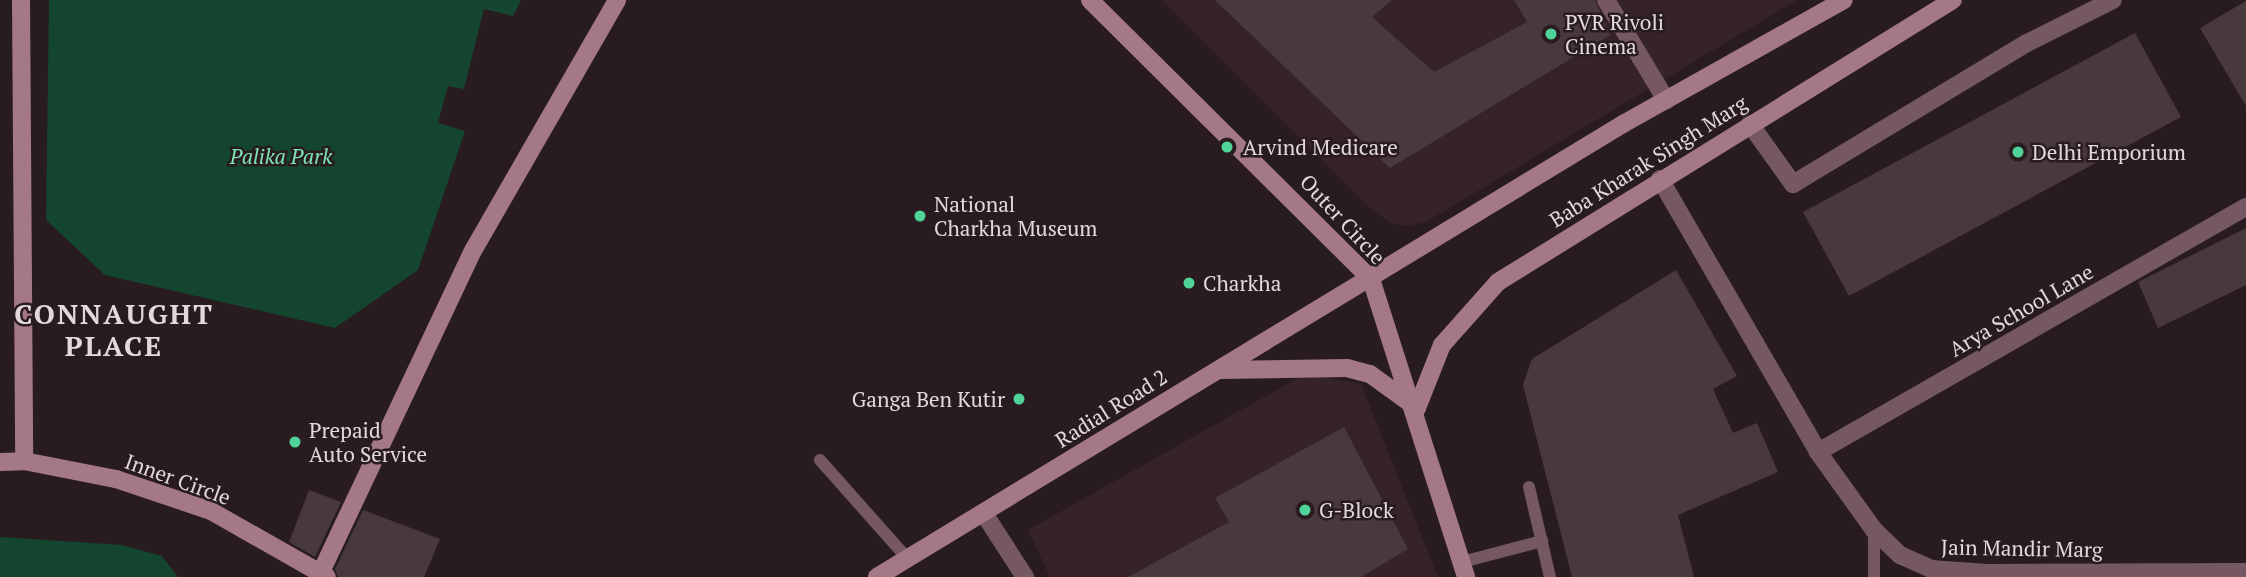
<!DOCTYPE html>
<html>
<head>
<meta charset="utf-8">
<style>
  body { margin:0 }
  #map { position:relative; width:2246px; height:577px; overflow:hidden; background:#291c21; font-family:"PT Serif",serif }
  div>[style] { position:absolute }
  .built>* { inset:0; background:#362229 }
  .green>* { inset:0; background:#13452f }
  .building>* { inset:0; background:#48393e }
  .lane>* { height:12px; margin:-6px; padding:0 6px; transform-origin:6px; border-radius:6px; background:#755863 }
  .street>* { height:18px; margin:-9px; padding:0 9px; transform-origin:9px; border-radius:9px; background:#755863 }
  .secondary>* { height:18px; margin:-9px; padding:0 9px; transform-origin:9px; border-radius:9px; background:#a57889 }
  .dots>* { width:19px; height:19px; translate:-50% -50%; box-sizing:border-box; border:4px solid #291c21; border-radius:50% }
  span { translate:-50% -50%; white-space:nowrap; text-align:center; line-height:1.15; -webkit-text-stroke:5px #291c21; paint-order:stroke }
  .poi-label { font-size:21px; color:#e3d9dc }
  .left { translate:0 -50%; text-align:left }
  .right { translate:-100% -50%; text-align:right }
  .park-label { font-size:21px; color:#7ee4b1; font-style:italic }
  .street-label { font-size:21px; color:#e3d9dc }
  .district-label { font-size:28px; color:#e3d9dc; font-weight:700; letter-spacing:2px }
</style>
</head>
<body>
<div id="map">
  <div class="built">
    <i style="clip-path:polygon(1162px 0,1797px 0,1426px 222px,1407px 226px,1390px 223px,1369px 207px)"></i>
    <i style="clip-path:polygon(1305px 374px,1361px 384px,1438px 577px,1050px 577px,1028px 530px)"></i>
  </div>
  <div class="green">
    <i style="clip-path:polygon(49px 0,521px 0,513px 16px,484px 9px,464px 89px,448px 86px,438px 123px,465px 131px,418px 270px,335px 328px,105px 275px,46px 220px)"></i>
    <i style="clip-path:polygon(0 537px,122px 545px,162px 556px,178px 577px,0 577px)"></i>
  </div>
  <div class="building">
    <i style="clip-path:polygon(1215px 0,1392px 0,1372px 17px,1434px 72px,1527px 22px,1514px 0,1595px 0,1610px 35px,1390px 168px)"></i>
    <i style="clip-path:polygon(2246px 1px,2246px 106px,2200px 28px)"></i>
    <i style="clip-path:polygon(2135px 33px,2181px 117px,1849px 296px,1803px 212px)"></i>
    <i style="clip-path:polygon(2246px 228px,2246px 285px,2158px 328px,2138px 282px)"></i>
    <i style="clip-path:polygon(1676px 270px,1737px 376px,1713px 389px,1733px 433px,1757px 423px,1778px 472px,1678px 515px,1694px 577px,1572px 577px,1523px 385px,1532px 359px)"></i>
    <i style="clip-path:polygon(1344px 427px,1408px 549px,1361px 577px,1128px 577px,1229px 522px,1215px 498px)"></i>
    <i style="clip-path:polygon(309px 490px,341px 502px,315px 557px,289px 542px)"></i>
    <i style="clip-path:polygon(363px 510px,440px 539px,424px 577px,338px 577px,335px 569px)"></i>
  </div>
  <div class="lane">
    <i style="left:820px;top:460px;width:132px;rotate:48.4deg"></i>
    <i style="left:1529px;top:487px;width:92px;rotate:76.9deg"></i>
    <i style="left:1874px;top:530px;width:47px;rotate:90deg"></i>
    <i style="left:1462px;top:562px;width:83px;rotate:-14.7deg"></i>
  </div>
  <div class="street">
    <i style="left:1606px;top:0;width:117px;rotate:59deg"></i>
    <i style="left:1750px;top:124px;width:74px;rotate:54.4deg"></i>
    <i style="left:1793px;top:184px;width:273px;rotate:-31.1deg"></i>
    <i style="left:2027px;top:43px;width:96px;rotate:-26.6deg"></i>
    <i style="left:1660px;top:179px;width:315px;rotate:59.9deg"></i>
    <i style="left:1818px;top:452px;width:96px;rotate:54.3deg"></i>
    <i style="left:1874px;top:530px;width:36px;rotate:44deg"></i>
    <i style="left:1900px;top:555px;width:34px;rotate:24deg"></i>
    <i style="left:1931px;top:569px;width:56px;rotate:4.1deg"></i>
    <i style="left:1987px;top:573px;width:259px;rotate:-0.2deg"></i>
    <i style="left:1818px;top:452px;width:493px;rotate:-29.8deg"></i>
    <i style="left:985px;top:515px;width:74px;rotate:57.2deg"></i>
  </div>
  <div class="secondary">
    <i style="left:21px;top:0;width:461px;rotate:89.6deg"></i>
    <i style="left:1090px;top:0;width:396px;rotate:44.8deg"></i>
    <i style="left:1371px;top:279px;width:313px;rotate:72.3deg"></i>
    <i style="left:1219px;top:370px;width:128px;rotate:-0.9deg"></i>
    <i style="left:1347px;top:368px;width:24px;rotate:15deg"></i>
    <i style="left:1370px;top:374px;width:58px;rotate:35.9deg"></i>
    <i style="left:1417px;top:408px;width:68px;rotate:-68.4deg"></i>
    <i style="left:1442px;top:345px;width:84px;rotate:-48.4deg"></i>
    <i style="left:1498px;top:282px;width:535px;rotate:-31.79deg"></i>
    <i style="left:0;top:462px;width:24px;rotate:-2deg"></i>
    <i style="left:24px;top:461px;width:94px;rotate:11.1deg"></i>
    <i style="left:116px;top:479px;width:100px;rotate:18.6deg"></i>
    <i style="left:211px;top:511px;width:133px;rotate:29.6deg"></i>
    <i style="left:321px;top:572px;width:357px;rotate:-64.7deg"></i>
    <i style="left:474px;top:249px;width:287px;rotate:-60.1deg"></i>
    <i style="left:877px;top:577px;width:873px;rotate:-31.27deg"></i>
    <i style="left:1623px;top:124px;width:253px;rotate:-29.3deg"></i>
  </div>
  <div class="dots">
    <i style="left:1551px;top:34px;background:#50d398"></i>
    <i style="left:1227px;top:147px;background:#50d398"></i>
    <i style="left:2018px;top:152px;background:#50d398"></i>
    <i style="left:920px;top:216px;background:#50d398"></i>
    <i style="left:1189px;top:283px;background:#50d398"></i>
    <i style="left:1019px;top:399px;background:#50d398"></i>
    <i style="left:295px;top:442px;background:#50d398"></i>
    <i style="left:1305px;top:510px;background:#50d398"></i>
  </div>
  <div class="poi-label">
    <span class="left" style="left:1565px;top:34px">PVR Rivoli<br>Cinema</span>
    <span class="left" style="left:1243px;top:147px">Arvind Medicare</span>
    <span class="left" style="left:2032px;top:152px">Delhi Emporium</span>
    <span class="left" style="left:934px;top:216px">National<br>Charkha Museum</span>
    <span class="left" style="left:1203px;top:283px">Charkha</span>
    <span class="right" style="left:1005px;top:399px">Ganga Ben Kutir</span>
    <span class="left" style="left:309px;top:442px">Prepaid<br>Auto Service</span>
    <span class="left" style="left:1319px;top:510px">G-Block</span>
  </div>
  <div class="park-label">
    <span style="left:281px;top:156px">Palika Park</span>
  </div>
  <div class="street-label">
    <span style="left:1648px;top:161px;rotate:-32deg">Baba Kharak Singh Marg</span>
    <span style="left:1343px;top:219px;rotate:47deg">Outer Circle</span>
    <span style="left:2021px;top:310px;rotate:-30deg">Arya School Lane</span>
    <span style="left:1111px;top:408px;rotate:-32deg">Radial Road 2</span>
    <span style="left:178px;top:479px;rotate:20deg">Inner Circle</span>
    <span style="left:2022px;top:548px;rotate:1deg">Jain Mandir Marg</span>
  </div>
  <div class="district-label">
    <span style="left:114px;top:330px">CONNAUGHT<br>PLACE</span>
  </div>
</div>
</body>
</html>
